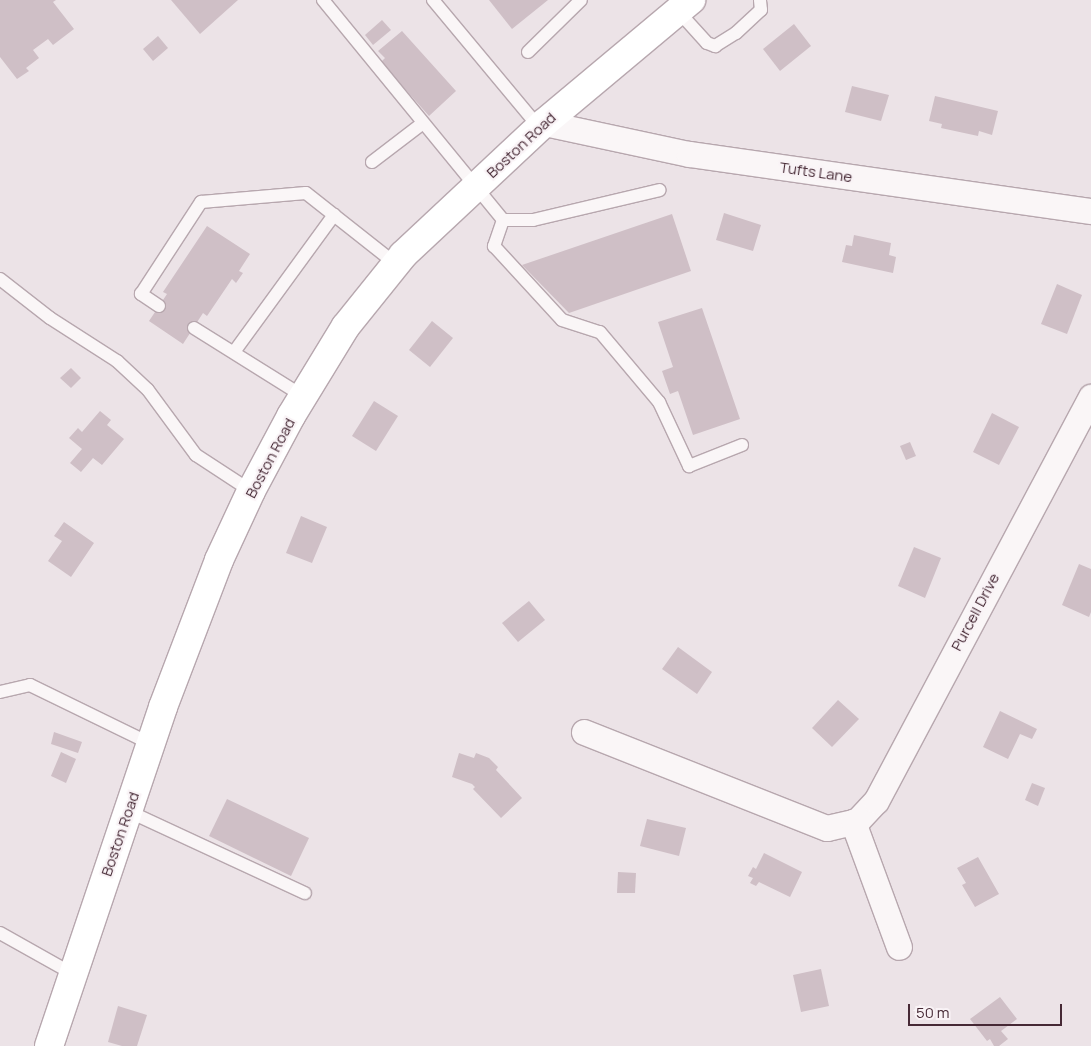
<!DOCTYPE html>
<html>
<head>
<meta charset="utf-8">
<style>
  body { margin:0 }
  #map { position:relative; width:1091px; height:1046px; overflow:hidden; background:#ece3e7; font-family:Manrope,sans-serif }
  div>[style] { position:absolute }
  .building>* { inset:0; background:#cfbfc6 }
  .roads { filter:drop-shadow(1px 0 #b7a7ae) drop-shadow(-1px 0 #b7a7ae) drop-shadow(0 1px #b7a7ae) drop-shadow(0 -1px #b7a7ae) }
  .service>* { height:12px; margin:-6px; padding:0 6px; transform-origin:6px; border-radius:6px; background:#faf6f7 }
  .minor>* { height:25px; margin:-12.5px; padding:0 12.5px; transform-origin:12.5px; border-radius:12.5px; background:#faf6f7 }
  .primary>* { height:28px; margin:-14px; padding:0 14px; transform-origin:14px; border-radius:14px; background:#fff }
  span { translate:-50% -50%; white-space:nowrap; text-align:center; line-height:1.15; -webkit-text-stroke:4.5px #f9f3f6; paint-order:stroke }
  .street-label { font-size:15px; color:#462935 }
  .scale { position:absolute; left:908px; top:1004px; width:154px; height:22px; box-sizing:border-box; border:2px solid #462935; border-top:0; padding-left:6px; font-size:15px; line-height:18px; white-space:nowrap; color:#462935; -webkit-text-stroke:4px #f9f3f6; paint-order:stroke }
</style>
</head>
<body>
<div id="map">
  <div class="building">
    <i style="clip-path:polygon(0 0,56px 0,53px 2px,74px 29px,53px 45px,48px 39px,33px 50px,39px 58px,26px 68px,29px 71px,17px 79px,0 57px)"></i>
    <i style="clip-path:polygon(171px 0,238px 0,200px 34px)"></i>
    <i style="clip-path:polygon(489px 0,548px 0,512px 29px)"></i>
    <i style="clip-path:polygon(382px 20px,391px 30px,373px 45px,365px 35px)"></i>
    <i style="clip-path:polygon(794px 24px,811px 46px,780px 71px,763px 49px)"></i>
    <i style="clip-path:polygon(402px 31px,456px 91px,429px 116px,381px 62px,385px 58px,378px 51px)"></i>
    <i style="clip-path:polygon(158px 36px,168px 48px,153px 61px,143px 49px)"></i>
    <i style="clip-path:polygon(852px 86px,889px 95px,881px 121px,845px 112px)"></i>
    <i style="clip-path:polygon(935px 96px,998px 111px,992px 135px,979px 131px,978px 136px,941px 128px,942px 124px,929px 121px)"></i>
    <i style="clip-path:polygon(724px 213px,761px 225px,753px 251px,716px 240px)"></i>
    <i style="clip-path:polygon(672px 214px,691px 271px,569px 313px,522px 265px)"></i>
    <i style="clip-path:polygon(207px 226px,250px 254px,239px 271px,243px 273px,236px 283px,232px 279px,207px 316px,203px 313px,183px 344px,149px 321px,167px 294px,163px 292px)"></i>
    <i style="clip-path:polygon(854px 235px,891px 243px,889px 255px,896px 257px,893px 273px,842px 262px,846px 245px,852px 246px)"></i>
    <i style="clip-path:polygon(1057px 284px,1082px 295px,1067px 334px,1041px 324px)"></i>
    <i style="clip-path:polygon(702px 308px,740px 419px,693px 435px,678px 391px,670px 394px,662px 371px,673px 367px,658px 322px)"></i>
    <i style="clip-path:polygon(432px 321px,453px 338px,430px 367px,409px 350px)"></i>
    <i style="clip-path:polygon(71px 368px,81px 378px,71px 388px,60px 378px)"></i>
    <i style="clip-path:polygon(374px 401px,398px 416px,376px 451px,352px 436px)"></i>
    <i style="clip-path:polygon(100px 411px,111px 420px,107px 425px,124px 439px,102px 465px,93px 458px,81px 472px,70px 463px,82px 449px,69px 438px,78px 428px,82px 432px)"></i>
    <i style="clip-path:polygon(992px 413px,1019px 427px,999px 465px,973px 452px)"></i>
    <i style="clip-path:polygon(910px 442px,916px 456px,906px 460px,900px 446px)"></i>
    <i style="clip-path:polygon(301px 516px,327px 527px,312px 563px,286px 553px)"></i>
    <i style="clip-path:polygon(64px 522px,94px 543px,71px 577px,48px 561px,62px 541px,54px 536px)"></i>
    <i style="clip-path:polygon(914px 547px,941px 558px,925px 598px,898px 586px)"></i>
    <i style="clip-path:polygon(1079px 564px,1091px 569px,1091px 612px,1089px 617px,1062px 605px)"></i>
    <i style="clip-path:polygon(529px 601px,545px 620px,518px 642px,502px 623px)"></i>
    <i style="clip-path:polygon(678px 647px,712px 672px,697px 694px,662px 669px)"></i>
    <i style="clip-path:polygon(838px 700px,859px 719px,832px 747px,812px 728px)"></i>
    <i style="clip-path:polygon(1000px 711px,1037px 729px,1032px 739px,1020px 734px,1008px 759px,983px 747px)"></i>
    <i style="clip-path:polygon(54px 732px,82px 742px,78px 753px,51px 744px)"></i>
    <i style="clip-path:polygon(61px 752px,76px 759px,66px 783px,51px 776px)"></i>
    <i style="clip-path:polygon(459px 753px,474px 758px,476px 753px,489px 758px,498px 767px,496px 770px,522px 798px,501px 818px,473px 789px,475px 787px,472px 784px,452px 777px)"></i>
    <i style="clip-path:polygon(1032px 783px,1045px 788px,1038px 806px,1025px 800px)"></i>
    <i style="clip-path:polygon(227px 799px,309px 838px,291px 876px,209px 836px)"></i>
    <i style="clip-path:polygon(647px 819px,686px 828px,679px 856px,640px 846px)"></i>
    <i style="clip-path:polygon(764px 853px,802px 872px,790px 897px,759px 882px,756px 886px,750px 883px,753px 878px,748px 876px,753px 867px,756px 869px)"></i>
    <i style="clip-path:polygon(978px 857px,999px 894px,975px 907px,962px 885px,966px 883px,957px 868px)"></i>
    <i style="clip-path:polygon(618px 872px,636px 873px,635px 893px,617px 893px)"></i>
    <i style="clip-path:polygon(821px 969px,829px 1006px,801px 1012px,793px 975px)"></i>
    <i style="clip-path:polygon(1000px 997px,1017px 1019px,1001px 1031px,1008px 1039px,999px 1046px,994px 1046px,990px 1039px,987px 1041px,970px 1019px)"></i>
    <i style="clip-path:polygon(118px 1006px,147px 1015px,137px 1046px,122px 1046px,108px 1042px)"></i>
  </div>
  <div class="roads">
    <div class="service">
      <i style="left:323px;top:0;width:284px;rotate:50.7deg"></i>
      <i style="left:503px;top:220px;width:28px;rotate:109deg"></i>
      <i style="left:494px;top:246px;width:100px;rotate:47.4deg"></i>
      <i style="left:562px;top:320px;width:40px;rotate:18deg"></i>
      <i style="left:600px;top:332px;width:92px;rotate:49.9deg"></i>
      <i style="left:659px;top:402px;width:71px;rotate:64.9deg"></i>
      <i style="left:689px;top:466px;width:57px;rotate:-21.6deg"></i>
      <i style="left:433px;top:0;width:165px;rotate:50.2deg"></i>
      <i style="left:678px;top:11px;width:43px;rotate:47.8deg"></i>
      <i style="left:707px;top:43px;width:9px;rotate:21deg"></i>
      <i style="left:715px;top:46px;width:25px;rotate:-32deg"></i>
      <i style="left:736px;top:33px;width:34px;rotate:-43deg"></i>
      <i style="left:761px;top:10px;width:10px;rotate:-96deg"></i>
      <i style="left:528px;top:52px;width:74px;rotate:-44.5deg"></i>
      <i style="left:372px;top:162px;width:64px;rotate:-37.4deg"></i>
      <i style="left:503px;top:220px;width:30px"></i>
      <i style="left:533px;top:220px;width:130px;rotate:-13.3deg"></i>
      <i style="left:0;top:279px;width:63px;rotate:38deg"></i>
      <i style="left:50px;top:318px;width:80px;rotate:32.7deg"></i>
      <i style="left:117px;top:361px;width:42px;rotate:43.1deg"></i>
      <i style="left:148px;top:390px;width:81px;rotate:53.6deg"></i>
      <i style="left:196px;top:455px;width:66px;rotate:33.2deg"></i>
      <i style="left:159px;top:306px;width:22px;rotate:-146deg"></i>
      <i style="left:141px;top:294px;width:110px;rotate:-56.9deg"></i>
      <i style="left:201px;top:202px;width:105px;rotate:-4.9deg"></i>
      <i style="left:306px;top:193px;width:115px;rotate:38.3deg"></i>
      <i style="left:194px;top:328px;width:128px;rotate:32deg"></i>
      <i style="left:234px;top:352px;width:170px;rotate:-53.9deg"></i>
      <i style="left:0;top:692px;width:31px;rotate:-13deg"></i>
      <i style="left:30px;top:685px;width:135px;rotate:26deg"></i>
      <i style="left:128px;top:811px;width:195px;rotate:24.9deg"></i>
      <i style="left:0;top:933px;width:84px;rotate:29.3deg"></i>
    </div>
    <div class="minor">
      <i style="left:544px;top:123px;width:148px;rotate:12.1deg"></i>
      <i style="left:689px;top:154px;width:406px;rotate:8.1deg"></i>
      <i style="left:584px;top:732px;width:261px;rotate:21.6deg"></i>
      <i style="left:827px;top:828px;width:27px;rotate:-13deg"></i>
      <i style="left:853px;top:822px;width:133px;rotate:69.8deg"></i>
      <i style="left:853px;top:822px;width:5px;rotate:-22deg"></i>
      <i style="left:858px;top:820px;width:26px;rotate:-47deg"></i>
      <i style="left:876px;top:801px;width:458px;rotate:-62deg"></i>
    </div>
    <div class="primary">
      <i style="left:49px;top:1046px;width:358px;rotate:-71.4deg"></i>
      <i style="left:163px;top:707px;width:157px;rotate:-69.1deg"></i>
      <i style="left:219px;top:560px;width:76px;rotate:-65.1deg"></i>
      <i style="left:251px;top:491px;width:85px;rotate:-61.9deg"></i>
      <i style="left:291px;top:416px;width:105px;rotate:-58.6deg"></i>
      <i style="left:346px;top:326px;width:91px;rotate:-51.2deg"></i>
      <i style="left:403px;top:255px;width:193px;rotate:-43.1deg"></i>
      <i style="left:544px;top:123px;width:192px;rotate:-39.9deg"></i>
    </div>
  </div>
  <div class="street-label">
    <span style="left:521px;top:145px;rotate:-43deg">Boston Road</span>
    <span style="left:816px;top:172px;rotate:8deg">Tufts Lane</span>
    <span style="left:270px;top:458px;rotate:-62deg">Boston Road</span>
    <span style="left:975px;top:612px;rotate:-62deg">Purcell Drive</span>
    <span style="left:120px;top:834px;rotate:-71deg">Boston Road</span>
  </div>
  <div class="scale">50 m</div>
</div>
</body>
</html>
